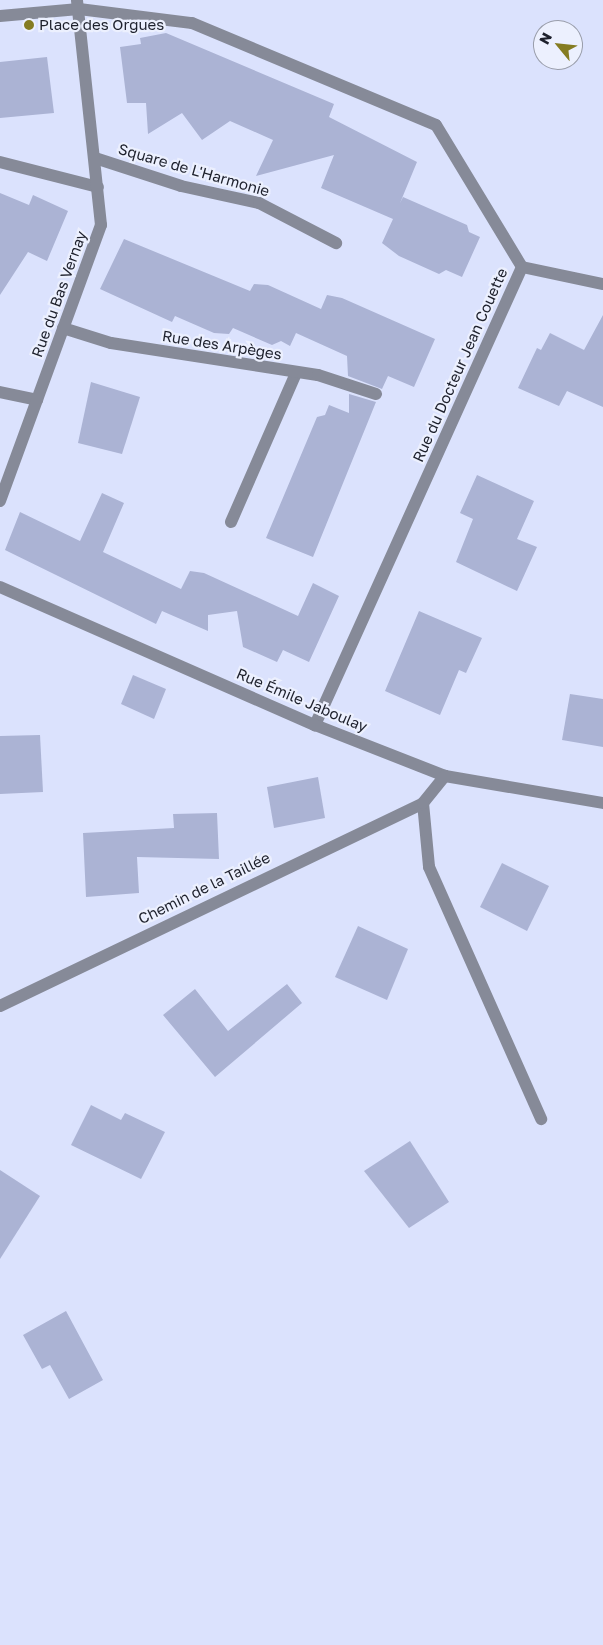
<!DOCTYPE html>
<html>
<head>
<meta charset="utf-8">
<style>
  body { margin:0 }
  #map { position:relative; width:603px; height:1645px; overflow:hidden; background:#dbe2fd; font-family:"Golos Text",sans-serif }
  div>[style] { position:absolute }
  .building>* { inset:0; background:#abb3d4 }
  .lane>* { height:12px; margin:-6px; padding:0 6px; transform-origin:6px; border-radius:6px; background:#868a98 }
  .street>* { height:12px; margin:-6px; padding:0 6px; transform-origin:6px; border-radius:6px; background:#868a98 }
  .dots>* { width:14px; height:14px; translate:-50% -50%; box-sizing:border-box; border:2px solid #ecf0fe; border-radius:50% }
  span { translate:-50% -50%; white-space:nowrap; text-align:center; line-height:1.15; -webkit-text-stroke:4.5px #ecf0fe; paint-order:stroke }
  .poi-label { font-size:15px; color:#1d202c }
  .left { translate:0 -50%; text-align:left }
  .street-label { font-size:15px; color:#1d202c }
  .north { position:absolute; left:533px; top:20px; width:50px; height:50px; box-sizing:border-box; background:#ecf0fe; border:1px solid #999daa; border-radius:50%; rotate:298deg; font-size:14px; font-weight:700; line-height:20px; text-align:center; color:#1d202c }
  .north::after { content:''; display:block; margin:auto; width:18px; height:22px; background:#857c22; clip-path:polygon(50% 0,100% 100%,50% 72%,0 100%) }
</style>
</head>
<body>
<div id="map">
  <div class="building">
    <i style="clip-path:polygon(166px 33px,334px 104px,329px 117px,417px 162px,400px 203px,403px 197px,467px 225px,469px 232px,480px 237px,462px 277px,446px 270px,439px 274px,399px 256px,382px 243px,393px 219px,321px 188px,334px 155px,256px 176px,273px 140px,230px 121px,202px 140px,182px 113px,148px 134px,146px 103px,127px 103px,120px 47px,141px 44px,140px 38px)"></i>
    <i style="clip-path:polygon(47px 57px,54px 113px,0 118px,0 62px)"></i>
    <i style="clip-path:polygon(0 193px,29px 205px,33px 195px,68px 211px,47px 261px,28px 252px,0 295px)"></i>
    <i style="clip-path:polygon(124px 239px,250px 291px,254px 284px,268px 285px,321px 309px,327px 295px,342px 298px,435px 339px,414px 387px,388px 376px,382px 389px,348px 376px,347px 356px,296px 333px,290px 346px,281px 341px,272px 345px,233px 328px,229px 334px,214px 333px,175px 316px,172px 322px,100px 289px)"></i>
    <i style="clip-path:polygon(603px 315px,603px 407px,567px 391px,559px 406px,518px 388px,537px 348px,541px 350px,550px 333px,584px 350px)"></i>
    <i style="clip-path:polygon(91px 382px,140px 397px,122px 454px,78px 443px)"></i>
    <i style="clip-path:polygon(349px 394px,376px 402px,313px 557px,266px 538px,317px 417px,325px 415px,329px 405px,349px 413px)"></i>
    <i style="clip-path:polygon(477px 475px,534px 501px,517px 539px,537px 547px,517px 591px,456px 562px,473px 519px,460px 513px)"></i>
    <i style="clip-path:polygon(102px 493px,124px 503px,103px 552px,181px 589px,190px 571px,204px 573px,298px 616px,313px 583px,339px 596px,309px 662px,283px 650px,277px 662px,243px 647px,237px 611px,208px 615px,208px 631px,162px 611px,156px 624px,5px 550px,20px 512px,80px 541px)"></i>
    <i style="clip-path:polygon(419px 611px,482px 638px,466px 673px,459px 670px,440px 715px,385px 691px)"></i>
    <i style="clip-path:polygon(133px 675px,166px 689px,154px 719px,121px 704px)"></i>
    <i style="clip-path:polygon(570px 694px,603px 699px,603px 747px,562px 740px)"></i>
    <i style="clip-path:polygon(40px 735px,43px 792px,0 794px,0 736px)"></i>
    <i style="clip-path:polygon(318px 777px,325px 818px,274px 828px,267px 787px)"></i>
    <i style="clip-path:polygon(217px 813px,219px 859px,137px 857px,139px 893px,86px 897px,83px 833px,174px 828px,173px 814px)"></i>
    <i style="clip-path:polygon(502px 863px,549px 886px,527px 931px,480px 907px)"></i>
    <i style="clip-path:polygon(358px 926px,408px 949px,387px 1000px,335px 977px)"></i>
    <i style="clip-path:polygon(287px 984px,302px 1003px,215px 1077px,163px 1015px,195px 989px,228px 1031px)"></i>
    <i style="clip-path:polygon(91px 1105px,121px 1120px,125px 1113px,165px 1132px,141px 1179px,71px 1145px)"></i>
    <i style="clip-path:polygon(410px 1141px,449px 1202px,409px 1228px,364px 1171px)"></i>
    <i style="clip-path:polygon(0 1170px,40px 1196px,0 1259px)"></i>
    <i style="clip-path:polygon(66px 1311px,103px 1380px,69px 1399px,50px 1365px,42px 1369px,23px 1335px)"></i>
  </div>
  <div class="lane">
    <i style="left:0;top:392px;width:38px;rotate:12deg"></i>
    <i style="left:231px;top:522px;width:163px;rotate:-66.4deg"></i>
  </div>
  <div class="street">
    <i style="left:0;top:16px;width:79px;rotate:-5.1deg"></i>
    <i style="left:79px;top:9px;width:114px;rotate:7.1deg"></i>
    <i style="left:192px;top:23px;width:264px;rotate:22.7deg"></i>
    <i style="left:436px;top:125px;width:166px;rotate:58.8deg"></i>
    <i style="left:522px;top:267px;width:503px;rotate:114.32deg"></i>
    <i style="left:95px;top:158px;width:90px;rotate:18deg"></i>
    <i style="left:181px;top:186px;width:80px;rotate:12.3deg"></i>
    <i style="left:259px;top:203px;width:87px;rotate:27.5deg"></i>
    <i style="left:0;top:162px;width:101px;rotate:14.3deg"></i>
    <i style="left:522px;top:267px;width:83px;rotate:11.9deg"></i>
    <i style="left:63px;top:328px;width:50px;rotate:17.4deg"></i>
    <i style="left:111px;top:343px;width:209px;rotate:8.8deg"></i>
    <i style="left:318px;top:375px;width:61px;rotate:18.1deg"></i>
    <i style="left:0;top:501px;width:294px;rotate:-69.9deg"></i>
    <i style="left:101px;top:225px;width:226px;rotate:-96.1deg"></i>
    <i style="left:0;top:587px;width:344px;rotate:23.7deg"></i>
    <i style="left:315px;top:725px;width:140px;rotate:21.4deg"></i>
    <i style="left:445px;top:776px;width:160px;rotate:9.7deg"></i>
    <i style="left:423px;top:803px;width:64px;rotate:84.6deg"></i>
    <i style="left:429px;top:867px;width:276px;rotate:66deg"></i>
    <i style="left:0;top:1006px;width:469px;rotate:-25.6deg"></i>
    <i style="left:423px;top:803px;width:35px;rotate:-51deg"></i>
  </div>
  <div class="dots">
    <i style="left:29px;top:25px;background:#857c22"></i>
  </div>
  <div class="poi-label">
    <span class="left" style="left:39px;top:25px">Place des Orgues</span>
  </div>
  <div class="street-label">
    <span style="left:194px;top:170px;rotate:16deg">Square de L'Harmonie</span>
    <span style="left:59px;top:294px;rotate:-70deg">Rue du Bas Vernay</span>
    <span style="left:222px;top:345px;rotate:9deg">Rue des Arpèges</span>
    <span style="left:460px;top:365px;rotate:-66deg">Rue du Docteur Jean Couette</span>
    <span style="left:302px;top:700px;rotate:23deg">Rue Émile Jaboulay</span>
    <span style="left:204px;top:888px;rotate:-26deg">Chemin de la Taillée</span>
  </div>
  <div class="north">N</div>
</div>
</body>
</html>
